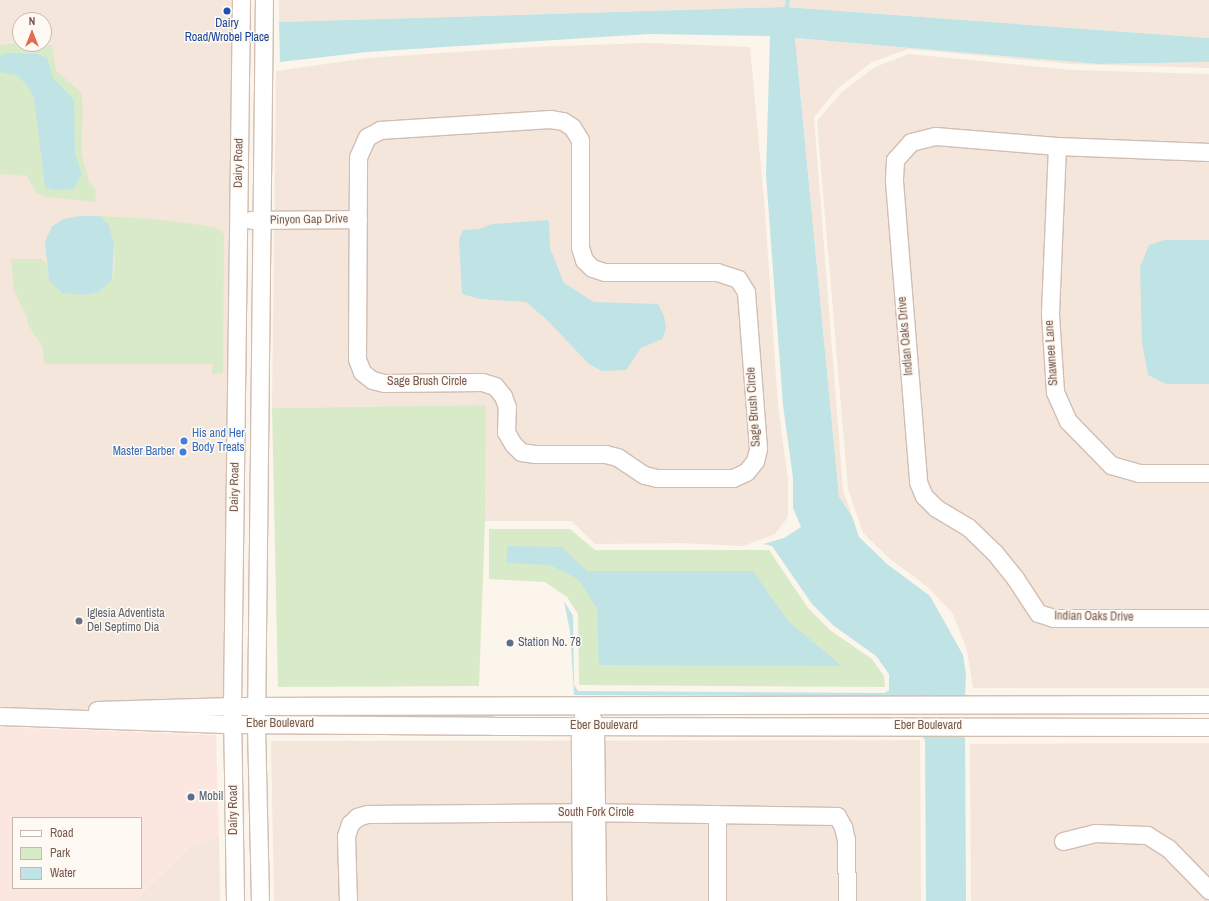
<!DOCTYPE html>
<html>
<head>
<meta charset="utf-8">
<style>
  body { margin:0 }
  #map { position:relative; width:1209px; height:901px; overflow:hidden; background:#fcf5eb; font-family:"Archivo Narrow",sans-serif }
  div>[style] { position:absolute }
  .residential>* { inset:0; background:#f4e6da }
  .commercial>* { inset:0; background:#fce7e0 }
  .green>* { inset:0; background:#d9eac9 }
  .water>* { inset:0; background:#c0e3e6 }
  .stream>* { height:3.5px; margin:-1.75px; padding:0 1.75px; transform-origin:1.75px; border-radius:1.75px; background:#c0e3e6 }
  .roads { filter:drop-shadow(1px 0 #d1beb3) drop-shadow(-1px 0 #d1beb3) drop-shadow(0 1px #d1beb3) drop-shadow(0 -1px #d1beb3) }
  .minor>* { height:17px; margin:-8.5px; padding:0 8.5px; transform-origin:8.5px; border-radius:8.5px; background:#fff }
  .dots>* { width:11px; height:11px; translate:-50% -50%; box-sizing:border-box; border:2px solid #fef9f2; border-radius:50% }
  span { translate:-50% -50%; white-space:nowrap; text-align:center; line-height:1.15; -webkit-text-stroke:3px #fef9f2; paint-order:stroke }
  .transit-label { font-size:12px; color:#164399 }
  .street-label { font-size:12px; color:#775a4e }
  .shop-label { font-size:12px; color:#366cbe }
  .left { translate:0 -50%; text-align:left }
  .right { translate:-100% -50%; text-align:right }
  .worship-label { font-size:12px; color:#5b616d }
  .service-label { font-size:12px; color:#4e5e75 }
  .legend { position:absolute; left:12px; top:817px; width:130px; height:72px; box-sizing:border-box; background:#fef9f2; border:1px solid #c8b9b0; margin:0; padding:5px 7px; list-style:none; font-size:12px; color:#775a4e }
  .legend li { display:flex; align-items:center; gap:8px; height:20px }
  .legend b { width:20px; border:1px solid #c8b9b0 }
  .north { position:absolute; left:12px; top:12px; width:40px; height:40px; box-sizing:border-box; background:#fef9f2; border:1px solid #c8b9b0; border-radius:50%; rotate:0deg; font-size:11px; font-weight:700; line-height:16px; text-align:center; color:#775a4e }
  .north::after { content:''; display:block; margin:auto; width:14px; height:18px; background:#e16d56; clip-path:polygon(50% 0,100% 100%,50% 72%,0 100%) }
</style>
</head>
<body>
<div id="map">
  <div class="residential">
    <i style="clip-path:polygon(evenodd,0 0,241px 0,232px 706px,0 719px,0 0,20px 20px,44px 20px,44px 44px,20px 44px,20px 20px)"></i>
    <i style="clip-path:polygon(279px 0,1209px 0,1209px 38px,785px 7px,279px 22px)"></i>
    <i style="clip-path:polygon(795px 38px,1098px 64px,1209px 62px,1209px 68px,1071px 64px,908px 49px,872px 62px,838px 88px,814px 117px,843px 490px,852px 516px,839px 497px)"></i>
    <i style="clip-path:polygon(647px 43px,750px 47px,765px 211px,778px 406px,788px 479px,788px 517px,775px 534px,743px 546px,681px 543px,595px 544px,572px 521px,485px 521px,486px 405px,272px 408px,276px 71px,367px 58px,533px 47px)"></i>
    <i style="clip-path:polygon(909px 54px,1071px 70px,1209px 74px,1209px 688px,973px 688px,967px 650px,953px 614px,929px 588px,890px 559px,863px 533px,848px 489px,817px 121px,842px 92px,875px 67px)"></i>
    <i style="clip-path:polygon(920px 740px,921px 901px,274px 901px,271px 741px)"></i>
    <i style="clip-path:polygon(1209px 743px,1209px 901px,971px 901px,970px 744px)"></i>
    <i style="clip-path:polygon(219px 836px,220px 901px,134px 901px,190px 846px)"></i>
  </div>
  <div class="commercial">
    <i style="clip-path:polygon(evenodd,0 727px,216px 735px,219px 836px,190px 846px,134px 901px,0 901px,0 727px,13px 818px,141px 818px,141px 888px,13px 888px,13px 818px)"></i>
  </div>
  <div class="green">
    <i style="clip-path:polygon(9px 44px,52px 45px,56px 71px,81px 92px,83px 107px,81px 151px,89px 182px,96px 189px,95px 202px,45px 197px,36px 193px,27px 176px,0 174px,0 45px)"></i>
    <i style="clip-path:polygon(100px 216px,153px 219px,201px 225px,216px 228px,224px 234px,223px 373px,212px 374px,213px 364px,45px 364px,42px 346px,28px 325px,27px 316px,14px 291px,11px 259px,41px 259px,46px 262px,49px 281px,62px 293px,86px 295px,99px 292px,112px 280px,115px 267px,114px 244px,109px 225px)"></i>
    <i style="clip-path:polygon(486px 405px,485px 521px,479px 686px,278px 687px,272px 408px)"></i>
    <i style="clip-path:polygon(489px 529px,570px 529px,595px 550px,769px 550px,808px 608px,831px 631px,872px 659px,884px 676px,885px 687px,579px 685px,578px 614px,567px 597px,545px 582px,489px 579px)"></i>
  </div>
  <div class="water">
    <i style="clip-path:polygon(785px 7px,1209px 38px,1209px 62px,1098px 64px,795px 38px,839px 497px,852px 516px,859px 537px,887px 564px,930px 596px,963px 655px,966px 674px,965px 697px,574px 695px,570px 631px,564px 601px,573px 616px,574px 685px,578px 691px,885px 693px,889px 690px,889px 674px,876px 656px,834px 626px,812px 604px,772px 546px,763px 544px,784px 538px,801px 527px,793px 508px,793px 478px,783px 405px,766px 175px,770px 36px,649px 34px,367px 52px,280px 62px,279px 22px)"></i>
    <i style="clip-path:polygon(8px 53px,38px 54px,47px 58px,53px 78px,74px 100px,75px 153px,82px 174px,74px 189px,53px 190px,45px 187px,34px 98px,27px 85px,16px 75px,0 72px,0 56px)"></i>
    <i style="clip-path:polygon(80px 216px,100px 216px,109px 225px,114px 244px,112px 280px,99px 292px,86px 295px,62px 293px,49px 281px,45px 242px,52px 226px,64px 219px)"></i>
    <i style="clip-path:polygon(547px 220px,549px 222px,550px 248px,564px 283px,594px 302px,658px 304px,664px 316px,666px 328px,662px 339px,641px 348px,626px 370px,602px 371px,589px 364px,546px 319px,526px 302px,480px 299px,462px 294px,459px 240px,463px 230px,479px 229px,493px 224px)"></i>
    <i style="clip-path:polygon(1164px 240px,1209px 240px,1209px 384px,1166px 384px,1148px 375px,1142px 342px,1140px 267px,1149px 245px)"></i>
    <i style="clip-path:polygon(507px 546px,562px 547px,587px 571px,753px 571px,788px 621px,842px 666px,599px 665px,597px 608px,578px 579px,550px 565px,507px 563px)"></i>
    <i style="clip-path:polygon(965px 733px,966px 901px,926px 901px,925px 740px,921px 735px)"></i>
  </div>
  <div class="stream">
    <i style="left:786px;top:11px;width:11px;rotate:-80deg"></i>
  </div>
  <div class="roads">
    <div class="minor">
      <i style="left:550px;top:119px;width:13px;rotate:9deg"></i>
      <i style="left:563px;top:121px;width:11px;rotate:34deg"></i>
      <i style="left:572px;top:127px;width:15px;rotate:58deg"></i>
      <i style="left:580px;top:140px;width:107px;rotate:90deg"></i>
      <i style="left:580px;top:247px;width:14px;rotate:73deg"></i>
      <i style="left:584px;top:260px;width:11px;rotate:45deg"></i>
      <i style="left:592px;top:268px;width:13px;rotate:18deg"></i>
      <i style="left:604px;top:272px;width:113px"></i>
      <i style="left:717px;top:272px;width:22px;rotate:18deg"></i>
      <i style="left:738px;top:279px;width:15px;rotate:58deg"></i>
      <i style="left:746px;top:292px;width:157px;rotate:85.6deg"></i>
      <i style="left:758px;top:449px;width:12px;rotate:104deg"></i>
      <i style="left:755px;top:461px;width:14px;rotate:129deg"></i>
      <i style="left:746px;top:472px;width:14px;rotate:155deg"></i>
      <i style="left:733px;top:478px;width:76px;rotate:180deg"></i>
      <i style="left:657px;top:478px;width:13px;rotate:-167deg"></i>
      <i style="left:644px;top:475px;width:32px;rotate:-146deg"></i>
      <i style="left:617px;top:457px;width:12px;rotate:-166deg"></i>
      <i style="left:605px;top:454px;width:70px;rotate:180deg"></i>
      <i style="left:535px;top:454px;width:14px;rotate:-172deg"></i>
      <i style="left:521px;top:452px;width:11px;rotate:-135deg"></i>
      <i style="left:513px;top:444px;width:14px;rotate:-120deg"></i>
      <i style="left:506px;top:432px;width:25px;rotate:-88deg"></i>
      <i style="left:507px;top:407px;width:12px;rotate:-110deg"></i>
      <i style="left:503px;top:396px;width:13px;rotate:-129deg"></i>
      <i style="left:495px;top:386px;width:14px;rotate:-163deg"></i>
      <i style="left:482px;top:382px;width:98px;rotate:179.4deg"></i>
      <i style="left:384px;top:383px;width:12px;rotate:-166deg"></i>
      <i style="left:372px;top:380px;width:13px;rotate:-141deg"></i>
      <i style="left:362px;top:372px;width:14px;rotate:-111deg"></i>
      <i style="left:357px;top:359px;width:202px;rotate:-89.7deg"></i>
      <i style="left:358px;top:157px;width:22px;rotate:-66deg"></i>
      <i style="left:367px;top:137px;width:15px;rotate:-28deg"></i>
      <i style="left:380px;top:130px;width:170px;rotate:-3.7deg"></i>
      <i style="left:1057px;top:146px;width:168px;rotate:92.4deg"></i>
      <i style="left:1050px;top:314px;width:78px;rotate:86.3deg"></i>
      <i style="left:1055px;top:392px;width:32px;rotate:66deg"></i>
      <i style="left:1068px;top:421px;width:62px;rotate:45.7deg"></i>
      <i style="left:1111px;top:465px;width:29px;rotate:16deg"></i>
      <i style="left:1139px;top:473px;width:70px"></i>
      <i style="left:1209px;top:152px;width:152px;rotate:-177.7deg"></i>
      <i style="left:1057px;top:146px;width:122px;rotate:-175.3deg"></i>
      <i style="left:935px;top:136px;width:25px;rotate:166deg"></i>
      <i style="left:911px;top:142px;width:24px;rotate:132deg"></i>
      <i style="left:895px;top:160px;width:21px;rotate:93deg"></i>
      <i style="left:894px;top:181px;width:302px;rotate:85.4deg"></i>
      <i style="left:918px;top:482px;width:15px;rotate:67deg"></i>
      <i style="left:924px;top:496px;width:17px;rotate:45deg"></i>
      <i style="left:936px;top:508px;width:37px;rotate:31deg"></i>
      <i style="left:968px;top:527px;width:36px;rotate:44deg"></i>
      <i style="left:994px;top:552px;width:33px;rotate:51deg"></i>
      <i style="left:1015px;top:578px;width:42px;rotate:56.7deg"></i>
      <i style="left:1038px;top:613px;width:16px;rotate:18deg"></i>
      <i style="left:1053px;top:618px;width:156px"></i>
      <i style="left:251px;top:220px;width:107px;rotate:-0.5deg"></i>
      <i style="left:97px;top:710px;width:135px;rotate:-1.7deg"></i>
      <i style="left:232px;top:706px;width:977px;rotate:-0.12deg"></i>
      <i style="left:0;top:716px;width:233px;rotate:2deg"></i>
      <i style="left:233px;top:724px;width:260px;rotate:0.4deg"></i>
      <i style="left:493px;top:726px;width:716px;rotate:0.08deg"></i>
      <i style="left:591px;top:716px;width:10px;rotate:66deg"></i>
      <i style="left:595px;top:725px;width:176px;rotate:89.3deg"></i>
      <i style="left:717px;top:814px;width:87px;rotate:90deg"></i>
      <i style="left:1063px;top:841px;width:33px;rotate:-14deg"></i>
      <i style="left:1095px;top:833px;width:52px;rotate:2.2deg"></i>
      <i style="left:1147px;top:835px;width:25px;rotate:32deg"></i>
      <i style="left:1168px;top:848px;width:59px;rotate:45.7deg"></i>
      <i style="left:235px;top:901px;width:195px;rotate:-90.9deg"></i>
      <i style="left:232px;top:706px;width:706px;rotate:-89.27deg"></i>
      <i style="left:260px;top:901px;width:177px;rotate:-91.3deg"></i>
      <i style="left:256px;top:724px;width:724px;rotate:-89.37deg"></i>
      <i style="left:348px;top:901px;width:65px;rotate:-91.8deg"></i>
      <i style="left:346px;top:836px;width:13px;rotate:-72deg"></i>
      <i style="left:350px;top:824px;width:10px;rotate:-45deg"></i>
      <i style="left:357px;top:817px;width:10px;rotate:-17deg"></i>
      <i style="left:367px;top:814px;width:213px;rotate:-0.5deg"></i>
      <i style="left:580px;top:812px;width:257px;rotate:0.9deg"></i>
      <i style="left:837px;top:816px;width:13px;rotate:61deg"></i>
      <i style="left:843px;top:827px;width:13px;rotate:77deg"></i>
      <i style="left:846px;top:840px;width:61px;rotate:89.1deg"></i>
      <i style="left:581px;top:901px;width:163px;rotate:-90.4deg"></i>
      <i style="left:580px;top:738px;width:22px;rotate:-82deg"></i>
    </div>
  </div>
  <div class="dots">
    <i style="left:227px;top:11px;background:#1a4fb4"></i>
    <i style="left:184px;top:441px;background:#3f7fe0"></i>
    <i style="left:183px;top:452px;background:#3f7fe0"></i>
    <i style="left:79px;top:621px;background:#6b7280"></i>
    <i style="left:510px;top:643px;background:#5c6f8a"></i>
    <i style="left:191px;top:797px;background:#5c6f8a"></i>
  </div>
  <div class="transit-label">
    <span style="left:227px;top:31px">Dairy<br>Road/Wrobel Place</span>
  </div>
  <div class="street-label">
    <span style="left:239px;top:163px;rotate:-89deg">Dairy Road</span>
    <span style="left:309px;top:220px;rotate:-1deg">Pinyon Gap Drive</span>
    <span style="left:906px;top:336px;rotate:-95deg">Indian Oaks Drive</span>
    <span style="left:1052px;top:353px;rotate:-94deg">Shawnee Lane</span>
    <span style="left:427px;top:382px">Sage Brush Circle</span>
    <span style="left:754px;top:407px;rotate:-94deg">Sage Brush Circle</span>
    <span style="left:235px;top:487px;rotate:-89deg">Dairy Road</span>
    <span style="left:1094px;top:617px;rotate:1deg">Indian Oaks Drive</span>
    <span style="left:280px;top:724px">Eber Boulevard</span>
    <span style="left:604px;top:726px">Eber Boulevard</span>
    <span style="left:928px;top:726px">Eber Boulevard</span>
    <span style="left:234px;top:810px;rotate:-90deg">Dairy Road</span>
    <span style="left:596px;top:813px">South Fork Circle</span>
  </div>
  <div class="shop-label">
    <span class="left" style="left:192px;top:441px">His and Her<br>Body Treats</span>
    <span class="right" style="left:175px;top:452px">Master Barber</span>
  </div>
  <div class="worship-label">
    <span class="left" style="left:87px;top:621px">Iglesia Adventista<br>Del Septimo Dia</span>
  </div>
  <div class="service-label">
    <span class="left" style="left:518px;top:643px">Station No. 78</span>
    <span class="left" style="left:199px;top:797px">Mobil</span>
  </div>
  <ul class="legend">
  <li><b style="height:5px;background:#fff"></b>Road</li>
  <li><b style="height:11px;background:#d9eac9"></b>Park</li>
  <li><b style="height:11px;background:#c0e3e6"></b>Water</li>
  </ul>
  <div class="north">N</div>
</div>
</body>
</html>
